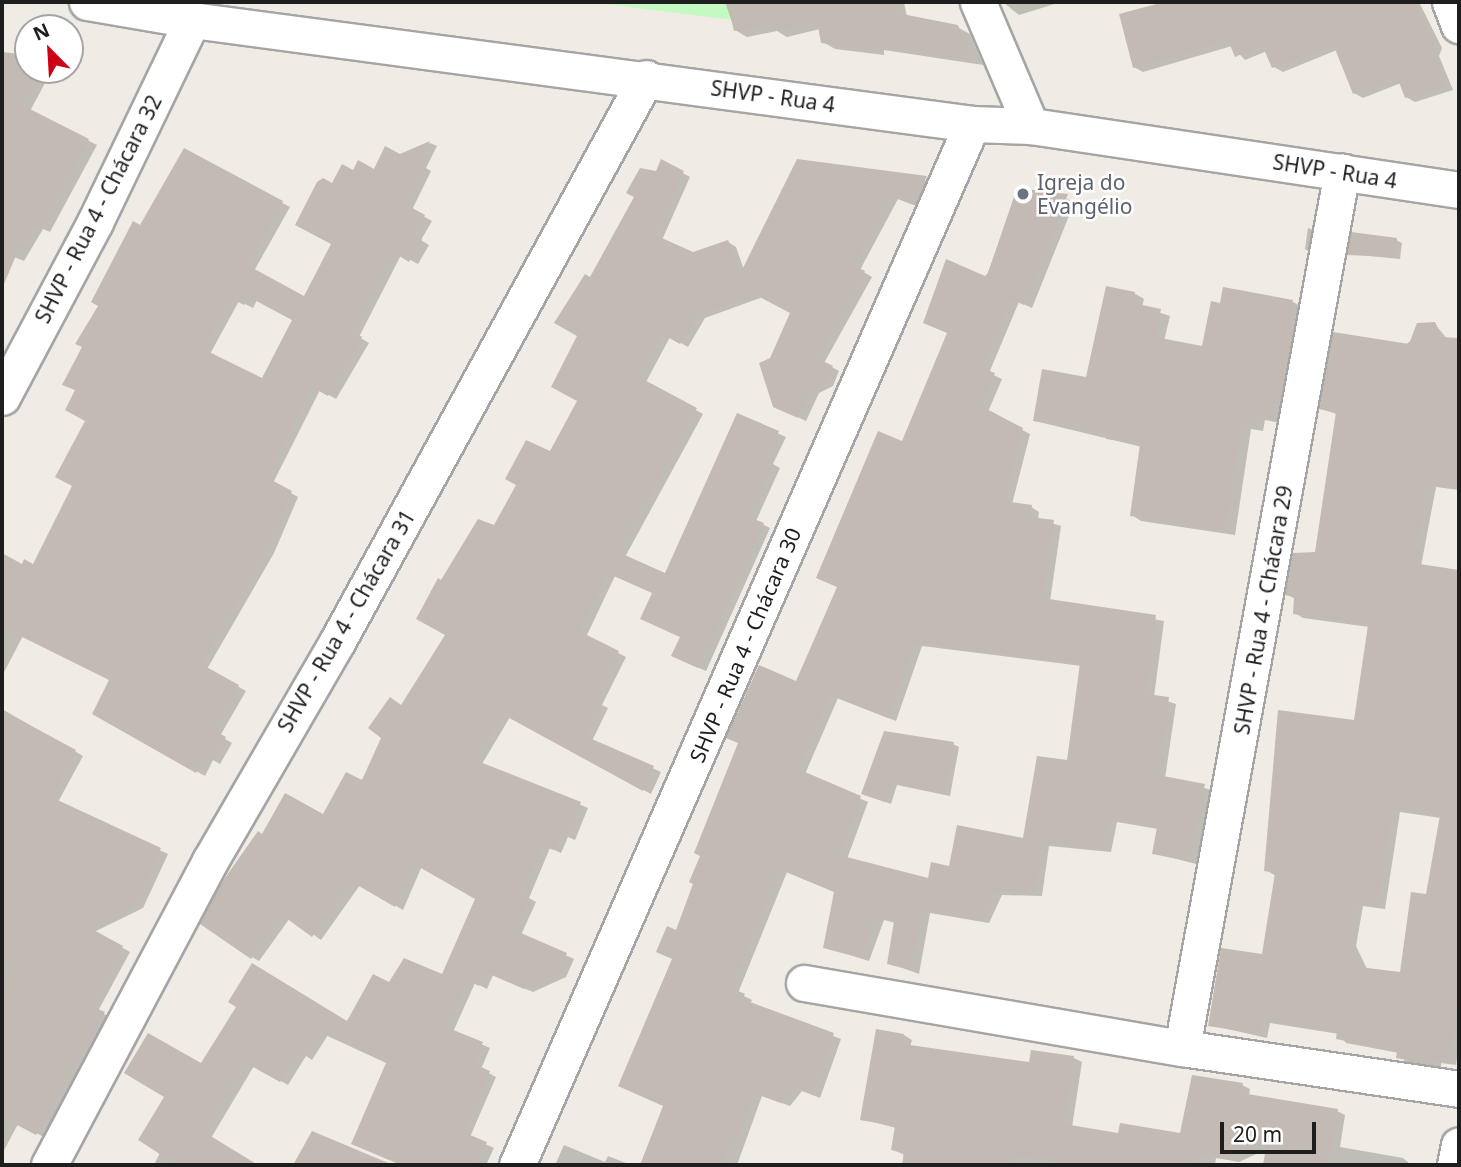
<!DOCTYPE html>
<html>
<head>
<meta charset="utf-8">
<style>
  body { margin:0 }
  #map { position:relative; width:1461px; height:1167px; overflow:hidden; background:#f0ebe4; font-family:"Noto Sans",sans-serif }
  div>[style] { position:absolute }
  .park>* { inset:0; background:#c2fac1 }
  .shadow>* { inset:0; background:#0003 }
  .building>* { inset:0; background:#c4bab4 }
  .roads { filter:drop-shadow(2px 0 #a5a5a5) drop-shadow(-2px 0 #a5a5a5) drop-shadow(0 2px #a5a5a5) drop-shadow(0 -2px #a5a5a5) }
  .minor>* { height:35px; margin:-17.5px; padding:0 17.5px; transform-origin:17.5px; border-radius:17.5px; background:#fff }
  .dots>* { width:19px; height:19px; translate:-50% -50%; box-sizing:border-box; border:4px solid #fff; border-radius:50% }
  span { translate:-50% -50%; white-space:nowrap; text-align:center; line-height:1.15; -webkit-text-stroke:5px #fff; paint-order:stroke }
  .street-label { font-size:21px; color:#1e1e1e }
  .worship-label { font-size:21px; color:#5b616d }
  .left { translate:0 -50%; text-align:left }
  .frame { position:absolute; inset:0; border:4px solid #1e1e1e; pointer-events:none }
  .north { position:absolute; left:14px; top:14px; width:70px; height:70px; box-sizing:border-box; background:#fff; border:2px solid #a5a5a5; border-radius:50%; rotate:336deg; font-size:19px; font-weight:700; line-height:28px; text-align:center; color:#1e1e1e }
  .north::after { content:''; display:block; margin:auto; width:24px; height:32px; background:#cd0015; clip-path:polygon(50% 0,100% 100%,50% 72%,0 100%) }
  .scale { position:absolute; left:1220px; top:1122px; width:96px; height:32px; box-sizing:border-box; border:4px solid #1e1e1e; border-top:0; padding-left:9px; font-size:21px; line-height:24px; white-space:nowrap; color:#1e1e1e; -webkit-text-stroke:5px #fff; paint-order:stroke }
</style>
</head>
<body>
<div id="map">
  <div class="park">
    <i style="clip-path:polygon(589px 2px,725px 2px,733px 20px)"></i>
  </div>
  <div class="shadow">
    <i style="clip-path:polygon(725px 2px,904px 2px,907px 17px,957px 27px,970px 34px,983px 65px,884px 50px,884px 55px,835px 49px,823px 42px,820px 29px,787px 37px,777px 31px,747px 37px,735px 30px)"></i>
    <i style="clip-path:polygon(1003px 2px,1061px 2px,1019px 15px)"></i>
    <i style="clip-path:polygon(1165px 2px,1419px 2px,1442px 48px,1439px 56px,1453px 90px,1415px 102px,1406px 97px,1401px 83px,1363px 98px,1354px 93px,1337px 50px,1283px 72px,1274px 67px,1267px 51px,1245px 60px,1232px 46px,1143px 72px,1134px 67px,1121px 15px)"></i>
    <i style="clip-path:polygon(2px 54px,28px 56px,28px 70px,52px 70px,30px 111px,97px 145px,50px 232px,43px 229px,24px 261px,2px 252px)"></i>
    <i style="clip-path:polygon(evenodd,430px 143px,437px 146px,426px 168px,431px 171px,412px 210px,432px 221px,421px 240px,429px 245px,418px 264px,401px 255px,359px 337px,369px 343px,336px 399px,320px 390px,273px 483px,298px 497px,274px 553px,207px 669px,246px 691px,220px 736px,232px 743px,220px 764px,213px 760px,205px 776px,94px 713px,111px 680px,23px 636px,2px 676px,2px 555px,22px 566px,34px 566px,74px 486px,87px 421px,77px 391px,64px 384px,141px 227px,185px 151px,290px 207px,254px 271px,305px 298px,333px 243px,333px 185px,353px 172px,375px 171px,430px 143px,257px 300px,294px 320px,262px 381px,210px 354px,239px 301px,253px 308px,257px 300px)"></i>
    <i style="clip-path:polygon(798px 160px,934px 182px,922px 208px,898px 199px,860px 270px,872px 277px,824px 363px,839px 371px,833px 386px,819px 393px,806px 421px,783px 410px,771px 359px,792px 313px,763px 297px,705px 318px,688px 347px,670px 337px,646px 382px,703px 414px,625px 557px,666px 576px,738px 415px,786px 437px,773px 464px,780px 468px,756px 521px,770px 528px,706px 671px,681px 660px,682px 637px,654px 593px,615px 576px,586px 637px,626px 657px,602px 705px,608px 708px,592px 741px,661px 772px,651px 794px,510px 717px,482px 764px,588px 808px,575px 840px,568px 837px,561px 853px,550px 848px,529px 898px,536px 902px,521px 935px,574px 959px,566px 977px,533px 992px,493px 975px,487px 989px,475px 983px,453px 1032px,490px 1048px,481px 1069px,496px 1077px,470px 1137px,494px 1148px,486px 1165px,403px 1165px,361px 1147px,388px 1063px,328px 1035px,312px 1060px,306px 1056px,288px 1085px,254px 1066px,211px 1138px,245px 1159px,241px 1165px,154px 1165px,202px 1065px,348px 1023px,389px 985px,443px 976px,477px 899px,422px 866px,403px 910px,360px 885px,321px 940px,290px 918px,259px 961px,252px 957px,263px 836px,324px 816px,363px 783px,402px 707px,447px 634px,442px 582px,494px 527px,550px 454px,579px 401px,579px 336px,591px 280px,662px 162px,690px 177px,662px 240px,693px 254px,728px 242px,736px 247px,744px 270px)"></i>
    <i style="clip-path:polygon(evenodd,1018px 190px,1075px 201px,1032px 308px,1019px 302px,989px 373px,1002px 379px,988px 412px,1030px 434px,1012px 504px,1031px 507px,1039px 512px,1038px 519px,1061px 526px,1050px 601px,1164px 621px,1154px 697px,1176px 704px,1165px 778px,1212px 790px,1196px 864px,1154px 853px,1158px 829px,1117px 822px,1111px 852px,1049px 846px,1042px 896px,1002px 895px,989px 923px,930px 913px,919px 974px,889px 963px,896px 923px,884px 920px,869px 961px,825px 947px,835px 892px,787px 872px,738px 993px,752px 1000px,750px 1004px,841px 1039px,820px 1098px,802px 1091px,790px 1106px,762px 1096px,737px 1165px,642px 1165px,665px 1106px,677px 932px,797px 683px,903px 444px,986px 278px,1018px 190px,922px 646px,1082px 666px,1068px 762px,1025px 840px,929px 880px,847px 859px,868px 802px,805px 774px,838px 698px,896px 721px,922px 646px)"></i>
    <i style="clip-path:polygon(1308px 228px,1316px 231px,1310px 252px,1305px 249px)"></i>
    <i style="clip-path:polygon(1396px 240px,1402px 243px,1400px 259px,1349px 254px)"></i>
    <i style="clip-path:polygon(1134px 293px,1144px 299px,1142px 307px,1170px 316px,1164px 341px,1204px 348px,1293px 302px,1302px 307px,1281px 423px,1265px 420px,1263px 431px,1251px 429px,1235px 535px,1141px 521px,1132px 515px,1142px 447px,1035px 421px,1088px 379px)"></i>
    <i style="clip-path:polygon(evenodd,1434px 323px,1448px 340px,1459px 342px,1459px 490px,1436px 487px,1421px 566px,1459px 571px,1459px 1045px,1456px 1065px,1441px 1063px,1441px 1068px,1406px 1062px,1399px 1053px,1346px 1043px,1339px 1034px,1270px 1023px,1267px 1038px,1210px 1025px,1264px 956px,1276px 876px,1266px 870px,1356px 722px,1369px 627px,1303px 618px,1295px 613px,1295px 599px,1287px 594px,1316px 554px,1337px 414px,1321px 409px,1434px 323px,1400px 812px,1441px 818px,1428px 896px,1401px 974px,1367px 969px,1356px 946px,1363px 906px,1385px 909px,1400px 812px)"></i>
    <i style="clip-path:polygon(2px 709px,83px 756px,58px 802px,168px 854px,143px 908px,94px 932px,130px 952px,98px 1011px,112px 1018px,44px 1137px,18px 1124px,2px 1154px)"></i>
    <i style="clip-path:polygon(953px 744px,959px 747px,950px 796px,897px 785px,891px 804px,869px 796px)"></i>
    <i style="clip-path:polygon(904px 1035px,912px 1040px,910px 1047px,1031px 1064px,1033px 1052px,1074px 1058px,1082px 1062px,1072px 1127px,1120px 1135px,1181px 1135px,1242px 1085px,1250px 1089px,1249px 1096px,1337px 1111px,1345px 1115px,1340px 1147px,1403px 1158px,1411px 1165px,1265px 1165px,1267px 1149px,1239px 1162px,1216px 1158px,1215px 1165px,904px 1165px,905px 1155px,893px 1150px,896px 1128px,862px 1119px)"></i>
    <i style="clip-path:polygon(564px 1145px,605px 1162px,608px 1156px,631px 1165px,555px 1165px)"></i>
  </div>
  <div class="building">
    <i style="clip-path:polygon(727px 2px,894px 2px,897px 13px,958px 25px,972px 60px,873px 45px,872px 50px,821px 43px,817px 21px,774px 31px,772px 24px,734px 31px)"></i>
    <i style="clip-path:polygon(1164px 2px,1414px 2px,1434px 42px,1431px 50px,1445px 86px,1405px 98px,1397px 77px,1353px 94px,1333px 44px,1272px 68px,1262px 45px,1235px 57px,1228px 40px,1133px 68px,1119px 14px)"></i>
    <i style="clip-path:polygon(2px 52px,28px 55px,28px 70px,41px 70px,22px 105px,89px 139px,40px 229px,34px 226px,26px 243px,22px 241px,2px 289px)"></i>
    <i style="clip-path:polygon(evenodd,430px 141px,419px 163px,425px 165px,405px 204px,425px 215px,414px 235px,422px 239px,409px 262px,393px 252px,353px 331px,362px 337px,328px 396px,312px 387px,266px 477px,292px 491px,266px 549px,201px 664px,239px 685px,213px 730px,226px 737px,212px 761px,205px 757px,196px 773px,92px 714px,109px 680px,2px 627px,2px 553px,22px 564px,24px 559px,33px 564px,72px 486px,55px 477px,85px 421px,65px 410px,75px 390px,62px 385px,82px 347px,75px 344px,98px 306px,91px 302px,133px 221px,140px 225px,184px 148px,283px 201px,247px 265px,304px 296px,331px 244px,295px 225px,317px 182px,323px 178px,332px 183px,342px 164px,353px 170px,358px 160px,374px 169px,385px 146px,400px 154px,430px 141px,249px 297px,292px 320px,262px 378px,203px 349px,230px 298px,244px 305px,249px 297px)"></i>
    <i style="clip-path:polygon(661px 159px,684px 171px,655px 235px,693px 252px,728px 240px,740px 274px,797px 159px,927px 176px,914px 205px,890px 196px,853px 265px,865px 271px,817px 358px,833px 366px,826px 383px,811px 389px,798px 418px,773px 407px,759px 363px,770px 358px,790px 313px,754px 294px,697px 315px,680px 344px,662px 334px,639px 377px,697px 408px,618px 552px,665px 573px,737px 413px,779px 431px,767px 459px,773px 462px,749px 517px,764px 523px,698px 668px,671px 656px,680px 637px,640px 619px,652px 593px,607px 573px,579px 631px,619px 651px,595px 699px,601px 702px,585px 736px,654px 766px,643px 791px,502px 714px,475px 760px,581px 802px,567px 837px,560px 834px,553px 850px,542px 845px,521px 893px,529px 896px,514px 930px,567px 953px,558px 973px,524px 989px,485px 972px,479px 986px,467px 980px,446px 1027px,483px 1042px,474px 1064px,490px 1071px,463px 1132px,487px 1142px,477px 1165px,401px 1165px,351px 1144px,386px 1063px,319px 1032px,304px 1057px,298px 1053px,280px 1082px,246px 1063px,204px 1132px,258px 1165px,177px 1165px,138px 1140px,164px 1097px,124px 1073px,148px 1033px,201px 1063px,236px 1007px,228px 1002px,252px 963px,347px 1021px,373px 974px,389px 982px,404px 958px,442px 974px,475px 899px,414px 864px,395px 907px,352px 882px,312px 937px,282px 915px,251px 959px,200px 924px,220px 885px,258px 831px,262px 834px,285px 793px,323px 814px,346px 772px,362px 780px,381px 738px,368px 728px,390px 697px,401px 705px,445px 635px,416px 619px,438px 578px,441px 580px,478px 519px,494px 525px,516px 485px,505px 479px,526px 440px,550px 451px,577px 401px,551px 387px,577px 336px,554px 323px,585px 274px,590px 277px,634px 197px,626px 193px,640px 168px,656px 171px)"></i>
    <i style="clip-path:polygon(evenodd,1017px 188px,1068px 194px,1024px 305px,1010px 299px,982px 368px,995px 373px,981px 406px,1023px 428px,1004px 501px,1032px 505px,1030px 517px,1054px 520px,1042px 598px,1156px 615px,1146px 694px,1169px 697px,1158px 775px,1205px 784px,1188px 861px,1152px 854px,1157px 827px,1109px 819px,1103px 848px,1042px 843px,1034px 892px,994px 892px,981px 920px,922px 910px,911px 970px,887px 964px,894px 921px,876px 917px,861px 958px,823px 948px,834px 892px,779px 869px,731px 988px,745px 994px,742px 999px,834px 1033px,812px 1094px,794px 1088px,781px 1103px,754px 1093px,737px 1139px,732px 1137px,721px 1165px,640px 1165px,663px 1106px,618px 1086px,672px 959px,656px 952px,667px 926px,676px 930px,693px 884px,689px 882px,700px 856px,694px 853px,738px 743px,726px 738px,759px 665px,796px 681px,837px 587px,816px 578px,878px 431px,902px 441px,947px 333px,923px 323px,946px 259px,985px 276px,988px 273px,1017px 188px,914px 643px,1080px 663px,1067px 760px,1037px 756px,1023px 838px,957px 825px,949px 866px,931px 862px,928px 878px,839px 855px,861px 796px,798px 769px,829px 695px,888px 718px,914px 643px)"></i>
    <i style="clip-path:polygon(1351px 232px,1397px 238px,1395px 257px,1347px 255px)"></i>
    <i style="clip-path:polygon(1106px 286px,1135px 292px,1133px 303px,1161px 309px,1155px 337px,1202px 346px,1211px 301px,1220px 303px,1223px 287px,1293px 300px,1289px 325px,1293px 326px,1279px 404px,1274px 404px,1271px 418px,1255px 416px,1253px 427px,1241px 425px,1225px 530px,1130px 516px,1140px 444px,1106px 439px,1107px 433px,1033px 421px,1042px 369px,1086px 377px)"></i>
    <i style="clip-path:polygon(evenodd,1435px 322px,1442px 337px,1459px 338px,1459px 488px,1427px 484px,1413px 563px,1459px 570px,1459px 993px,1448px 1062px,1433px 1060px,1433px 1065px,1396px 1058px,1397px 1051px,1336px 1039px,1337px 1031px,1262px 1019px,1259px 1034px,1208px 1026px,1221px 948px,1262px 954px,1275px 873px,1264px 871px,1278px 710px,1354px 720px,1368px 625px,1293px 614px,1294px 597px,1285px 595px,1293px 553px,1315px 552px,1336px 412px,1319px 409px,1333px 332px,1409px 344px,1417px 323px,1435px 322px,1392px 808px,1440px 815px,1426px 894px,1411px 892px,1400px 972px,1360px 967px,1349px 941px,1355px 902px,1377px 906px,1392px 808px)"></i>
    <i style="clip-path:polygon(2px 710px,76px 750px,51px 797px,161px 848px,136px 904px,88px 927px,123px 946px,91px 1006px,105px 1012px,36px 1135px,2px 1117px,2px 991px,15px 965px,2px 958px)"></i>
    <i style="clip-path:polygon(884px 731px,954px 742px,944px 794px,892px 783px,885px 802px,861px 794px)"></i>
    <i style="clip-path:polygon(876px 1029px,904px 1034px,903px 1044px,1029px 1062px,1031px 1050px,1074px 1056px,1064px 1124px,1118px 1133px,1120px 1123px,1180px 1133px,1192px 1075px,1243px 1083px,1241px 1093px,1338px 1109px,1328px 1165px,1263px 1165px,1267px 1142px,1230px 1158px,1197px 1153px,1195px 1165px,1061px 1165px,1062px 1162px,1012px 1155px,1010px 1165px,902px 1165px,904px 1152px,891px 1150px,895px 1126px,860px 1120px)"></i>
    <i style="clip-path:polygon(312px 1131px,393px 1165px,293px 1165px)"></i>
  </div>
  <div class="roads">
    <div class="minor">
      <i style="left:87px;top:2px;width:107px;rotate:9.7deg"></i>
      <i style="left:192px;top:20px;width:787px;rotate:7.59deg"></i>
      <i style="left:972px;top:124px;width:59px;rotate:1.9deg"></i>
      <i style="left:1031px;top:126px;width:433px;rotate:8.5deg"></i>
      <i style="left:978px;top:2px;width:135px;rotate:66.9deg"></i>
      <i style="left:1450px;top:2px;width:25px;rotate:69deg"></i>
      <i style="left:2px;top:397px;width:198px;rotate:-62deg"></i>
      <i style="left:95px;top:222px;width:224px;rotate:-64.3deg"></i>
      <i style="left:804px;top:983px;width:384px;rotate:9.8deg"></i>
      <i style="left:1182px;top:1048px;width:280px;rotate:8.4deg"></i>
      <i style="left:1182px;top:1048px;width:891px;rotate:-79.66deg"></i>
      <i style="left:49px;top:1165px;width:344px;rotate:-62.1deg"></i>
      <i style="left:210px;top:861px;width:253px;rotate:-59.9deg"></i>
      <i style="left:337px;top:642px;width:643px;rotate:-61.28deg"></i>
      <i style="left:517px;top:1165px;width:1136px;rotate:-66.39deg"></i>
      <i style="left:1455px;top:1165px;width:20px;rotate:-79deg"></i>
    </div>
  </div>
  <div class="dots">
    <i style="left:1023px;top:194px;background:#6b7280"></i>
  </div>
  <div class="street-label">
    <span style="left:773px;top:96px;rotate:8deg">SHVP - Rua 4</span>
    <span style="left:1335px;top:171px;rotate:9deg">SHVP - Rua 4</span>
    <span style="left:98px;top:209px;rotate:-63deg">SHVP - Rua 4 - Chácara 32</span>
    <span style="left:1263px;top:610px;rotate:-80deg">SHVP - Rua 4 - Chácara 29</span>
    <span style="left:346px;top:621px;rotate:-60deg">SHVP - Rua 4 - Chácara 31</span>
    <span style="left:745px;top:645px;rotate:-67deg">SHVP - Rua 4 - Chácara 30</span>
  </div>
  <div class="worship-label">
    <span class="left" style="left:1037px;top:194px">Igreja do<br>Evangélio</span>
  </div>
  <div class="frame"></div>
  <div class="north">N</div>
  <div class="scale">20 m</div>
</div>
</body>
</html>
